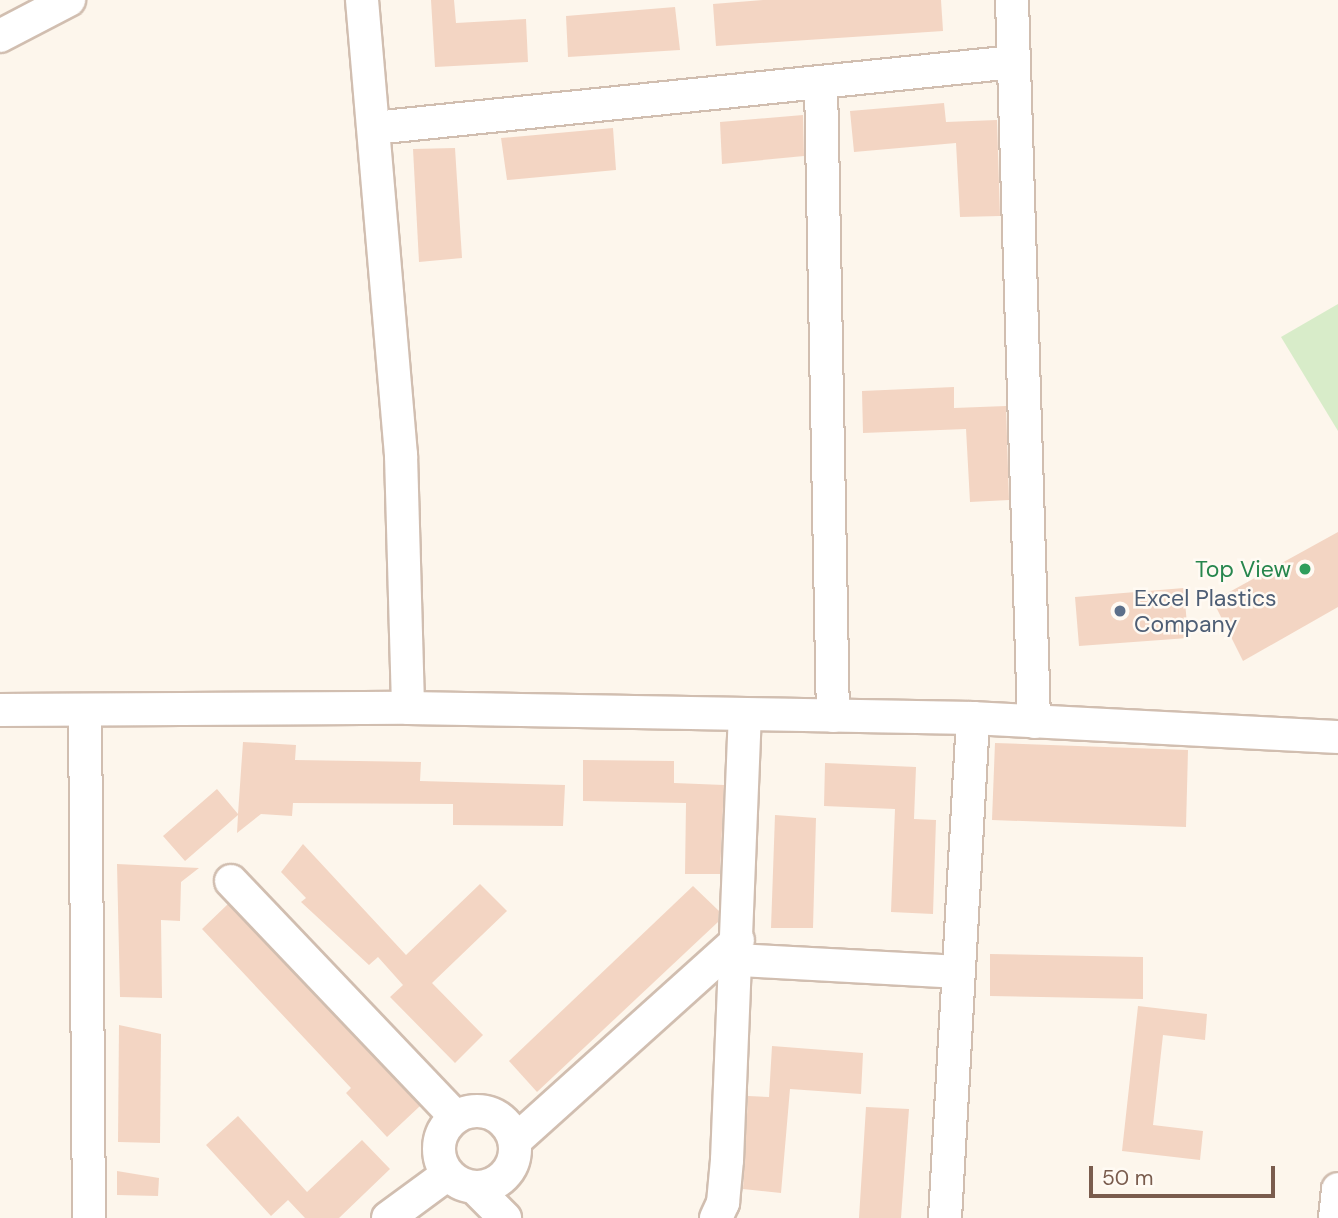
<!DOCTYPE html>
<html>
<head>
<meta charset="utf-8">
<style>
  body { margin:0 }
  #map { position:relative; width:1338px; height:1218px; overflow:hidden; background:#fdf6ec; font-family:"DM Sans",sans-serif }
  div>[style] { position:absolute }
  .green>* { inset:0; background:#d8ecc9 }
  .building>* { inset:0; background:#f3d5c3 }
  .roads { filter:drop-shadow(2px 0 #d1beb0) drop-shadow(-2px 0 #d1beb0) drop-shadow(0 2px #d1beb0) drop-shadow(0 -2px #d1beb0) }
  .minor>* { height:32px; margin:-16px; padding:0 16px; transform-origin:16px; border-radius:16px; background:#fff }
  .minor>.ring { margin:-16px; padding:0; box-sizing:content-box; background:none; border:32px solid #fff; border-radius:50% }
  .dots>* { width:19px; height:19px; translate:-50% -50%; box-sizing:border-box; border:4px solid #fffaf3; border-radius:50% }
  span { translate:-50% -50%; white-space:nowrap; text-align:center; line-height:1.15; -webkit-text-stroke:5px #fffaf3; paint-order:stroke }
  .leisure-label { font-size:23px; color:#27864d }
  .right { translate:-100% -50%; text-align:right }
  .service-label { font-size:23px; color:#4e5e75 }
  .left { translate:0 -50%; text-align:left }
  .scale { position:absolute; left:1089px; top:1166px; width:186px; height:32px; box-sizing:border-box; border:4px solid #7a5c4d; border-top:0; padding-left:9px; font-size:21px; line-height:24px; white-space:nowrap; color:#7a5c4d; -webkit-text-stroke:5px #fffaf3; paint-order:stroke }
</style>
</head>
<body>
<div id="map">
  <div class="green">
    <i style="clip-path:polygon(1338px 304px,1338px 431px,1281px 337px)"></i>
  </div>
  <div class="building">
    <i style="clip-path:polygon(431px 0,454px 0,456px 23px,526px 19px,528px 62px,435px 67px)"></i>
    <i style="clip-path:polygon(763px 0,941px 0,943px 31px,716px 46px,713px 4px)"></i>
    <i style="clip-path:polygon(675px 7px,680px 50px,568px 57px,566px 16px)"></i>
    <i style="clip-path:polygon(944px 103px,946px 122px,997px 120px,1000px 216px,960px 217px,956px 143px,854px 152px,850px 111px)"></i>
    <i style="clip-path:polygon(803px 115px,804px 156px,722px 164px,720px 122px)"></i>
    <i style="clip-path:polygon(613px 128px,616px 170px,507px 180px,501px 138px)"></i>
    <i style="clip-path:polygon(455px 148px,462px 258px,419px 262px,413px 149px)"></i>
    <i style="clip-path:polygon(954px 387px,954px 408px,1006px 406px,1009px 500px,970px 502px,966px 429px,863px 433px,862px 391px)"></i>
    <i style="clip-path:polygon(1338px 532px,1338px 607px,1243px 661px,1213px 601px)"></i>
    <i style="clip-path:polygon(1184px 588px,1188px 638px,1079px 646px,1075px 597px)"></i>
    <i style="clip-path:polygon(243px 742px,296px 745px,295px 760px,421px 762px,420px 781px,565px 785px,563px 826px,453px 825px,453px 804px,293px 803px,292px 816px,261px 814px,237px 833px,238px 815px,185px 861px,163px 836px,217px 789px,238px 814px)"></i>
    <i style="clip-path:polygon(995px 743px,1188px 750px,1186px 827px,992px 820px)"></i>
    <i style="clip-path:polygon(583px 760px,674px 761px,674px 783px,724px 785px,720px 874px,685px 874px,686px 803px,583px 801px)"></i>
    <i style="clip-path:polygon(825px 763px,916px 767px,914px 819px,936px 820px,933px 914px,891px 912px,895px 809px,824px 806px)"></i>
    <i style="clip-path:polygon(775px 815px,816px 818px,813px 928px,771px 928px)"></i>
    <i style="clip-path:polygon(303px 844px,406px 955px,480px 884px,507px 911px,432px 983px,483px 1035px,455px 1063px,390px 997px,403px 985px,378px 957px,369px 965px,301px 902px,306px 898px,281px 872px)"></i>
    <i style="clip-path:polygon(117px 864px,199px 868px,181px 882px,180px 921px,161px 920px,162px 998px,120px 997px)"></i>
    <i style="clip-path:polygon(693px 886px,719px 911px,718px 922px,537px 1092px,509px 1061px)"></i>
    <i style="clip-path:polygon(228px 904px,420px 1106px,387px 1137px,346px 1093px,351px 1088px,202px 929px)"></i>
    <i style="clip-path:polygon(990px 954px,1143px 957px,1143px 999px,990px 996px)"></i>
    <i style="clip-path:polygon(1138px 1006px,1207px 1014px,1205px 1040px,1163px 1035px,1153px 1125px,1203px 1131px,1200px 1160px,1122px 1151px)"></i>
    <i style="clip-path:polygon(119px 1025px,161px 1034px,160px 1143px,118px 1142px)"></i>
    <i style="clip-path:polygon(772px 1046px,863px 1053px,861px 1094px,790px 1089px,781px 1193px,743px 1189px,748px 1096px,769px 1097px)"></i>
    <i style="clip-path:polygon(866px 1107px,909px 1109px,901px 1218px,859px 1218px)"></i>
    <i style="clip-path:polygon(238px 1116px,307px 1192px,362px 1140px,390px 1169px,339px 1218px,305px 1218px,288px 1200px,271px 1216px,206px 1145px)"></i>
    <i style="clip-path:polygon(117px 1171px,159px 1178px,158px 1196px,117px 1195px)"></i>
  </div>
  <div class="roads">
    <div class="minor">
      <i style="left:362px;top:0;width:457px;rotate:85.1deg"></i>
      <i style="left:401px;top:455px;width:253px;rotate:88.4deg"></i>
      <i style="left:1012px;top:0;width:722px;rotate:88.25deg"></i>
      <i style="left:0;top:36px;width:78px;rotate:-27.6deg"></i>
      <i style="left:821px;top:82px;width:634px;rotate:88.92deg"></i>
      <i style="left:374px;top:128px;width:643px;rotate:-5.89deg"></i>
      <i style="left:0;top:710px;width:408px;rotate:-0.3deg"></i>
      <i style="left:408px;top:708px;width:565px;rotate:1.01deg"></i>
      <i style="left:973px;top:718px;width:365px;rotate:3deg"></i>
      <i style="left:85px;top:710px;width:508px;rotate:89.55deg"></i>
      <i style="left:231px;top:881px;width:326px;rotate:46.4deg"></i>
      <i style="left:738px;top:960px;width:220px;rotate:3.1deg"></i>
      <i class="ring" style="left:439px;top:1111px;width:44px;height:44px"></i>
      <i style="left:515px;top:1141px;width:300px;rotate:-42deg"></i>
      <i style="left:474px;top:1187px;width:44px;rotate:45deg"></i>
      <i style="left:388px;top:1218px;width:74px;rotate:-36.3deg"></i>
      <i style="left:716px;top:1218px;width:17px;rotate:-65deg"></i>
      <i style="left:723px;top:1203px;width:43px;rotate:-84.7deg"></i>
      <i style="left:727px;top:1160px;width:445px;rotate:-87.7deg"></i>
      <i style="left:945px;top:1218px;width:501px;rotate:-86.79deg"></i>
      <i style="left:1335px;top:1218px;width:29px;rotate:-84deg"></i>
    </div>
  </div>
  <div class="dots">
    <i style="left:1305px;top:569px;background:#2e9e5b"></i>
    <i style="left:1120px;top:611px;background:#5c6f8a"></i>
  </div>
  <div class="leisure-label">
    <span class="right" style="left:1291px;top:569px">Top View</span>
  </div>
  <div class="service-label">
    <span class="left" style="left:1134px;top:611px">Excel Plastics<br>Company</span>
  </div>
  <div class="scale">50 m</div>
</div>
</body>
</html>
